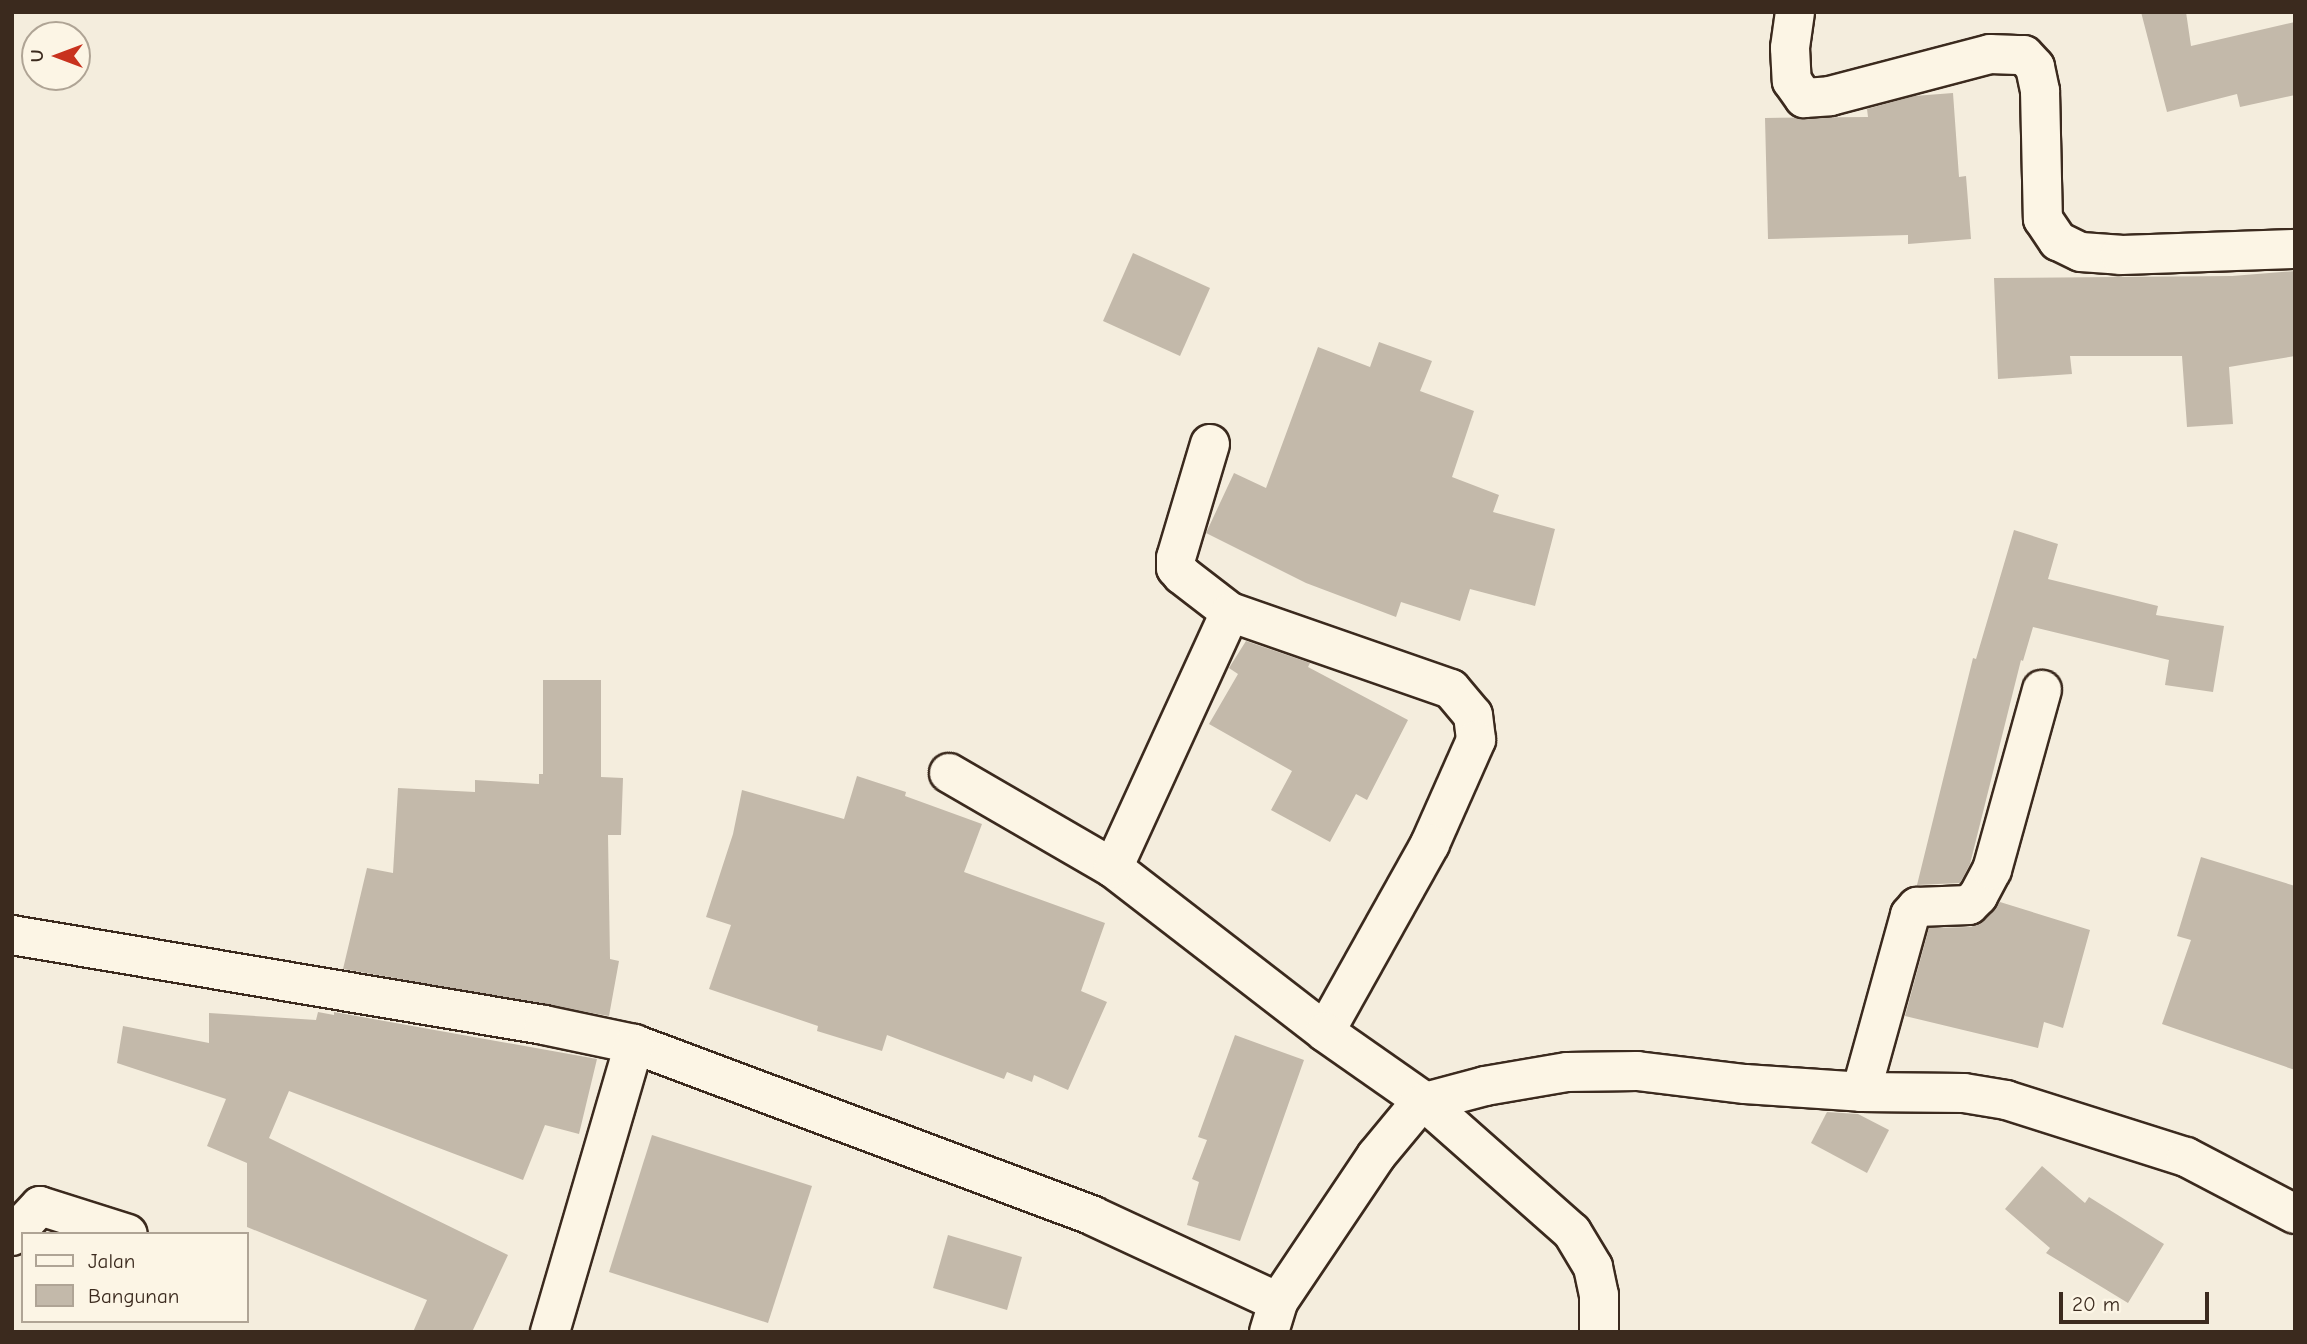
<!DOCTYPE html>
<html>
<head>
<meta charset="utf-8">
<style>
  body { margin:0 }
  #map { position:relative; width:2307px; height:1344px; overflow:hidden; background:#f4eddd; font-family:"Comic Neue",sans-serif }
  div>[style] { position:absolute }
  .building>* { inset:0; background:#c3b9aa }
  .roads { filter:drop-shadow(2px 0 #3b2a1e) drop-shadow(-2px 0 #3b2a1e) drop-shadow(0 2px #3b2a1e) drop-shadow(0 -2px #3b2a1e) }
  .street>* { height:38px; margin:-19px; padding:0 19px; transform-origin:19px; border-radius:19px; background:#fcf5e5 }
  span { translate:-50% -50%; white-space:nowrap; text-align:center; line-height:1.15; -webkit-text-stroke:7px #fcf5e5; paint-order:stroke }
  .frame { position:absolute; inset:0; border:14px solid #3b2a1e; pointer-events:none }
  .legend { position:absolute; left:21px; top:1232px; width:228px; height:91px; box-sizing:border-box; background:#fcf5e5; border:2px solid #afa495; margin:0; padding:9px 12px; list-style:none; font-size:21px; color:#3b2a1e }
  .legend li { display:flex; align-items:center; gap:14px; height:35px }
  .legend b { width:35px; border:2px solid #afa495 }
  .north { position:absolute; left:21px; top:21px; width:70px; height:70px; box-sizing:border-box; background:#fcf5e5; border:2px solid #afa495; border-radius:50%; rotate:270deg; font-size:19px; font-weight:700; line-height:28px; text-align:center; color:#3b2a1e }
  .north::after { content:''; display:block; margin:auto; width:24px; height:32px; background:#c8321e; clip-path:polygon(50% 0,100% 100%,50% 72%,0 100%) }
  .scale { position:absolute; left:2059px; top:1292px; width:150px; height:32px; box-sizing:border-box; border:4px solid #3b2a1e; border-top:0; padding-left:9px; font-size:21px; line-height:24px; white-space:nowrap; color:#3b2a1e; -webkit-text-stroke:5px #fcf5e5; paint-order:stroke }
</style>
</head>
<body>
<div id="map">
  <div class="building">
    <i style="clip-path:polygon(2141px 12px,2186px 12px,2191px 46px,2295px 22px,2295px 95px,2240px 107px,2237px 94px,2167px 112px)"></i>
    <i style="clip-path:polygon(1953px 93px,1959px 177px,1966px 176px,1971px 239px,1908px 244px,1908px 235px,1768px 239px,1765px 118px,1868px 117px,1867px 109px,1914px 96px)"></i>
    <i style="clip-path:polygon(1133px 253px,1210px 288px,1180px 356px,1103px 321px)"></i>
    <i style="clip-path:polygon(2295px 271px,2295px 356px,2229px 367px,2233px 424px,2187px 427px,2182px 356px,2070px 356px,2072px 374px,1998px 379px,1994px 278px,2232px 276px)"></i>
    <i style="clip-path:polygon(1379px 342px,1432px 361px,1420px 391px,1474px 411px,1452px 477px,1499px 495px,1493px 512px,1555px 529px,1535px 606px,1470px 589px,1460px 621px,1401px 602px,1396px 617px,1306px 583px,1206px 533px,1234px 473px,1266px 488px,1318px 347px,1370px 367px)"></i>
    <i style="clip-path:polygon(2014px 530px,2058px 544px,2048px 579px,2158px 606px,2156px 615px,2224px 626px,2213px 692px,2165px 685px,2169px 660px,2033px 627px,2023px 661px,2021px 660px,1970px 864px,1960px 883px,1917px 885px,1973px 658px,1976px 659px)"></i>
    <i style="clip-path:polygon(1246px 641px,1310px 663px,1308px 667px,1408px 720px,1367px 800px,1356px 794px,1330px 842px,1271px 810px,1292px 771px,1209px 724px,1238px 674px,1229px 668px)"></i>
    <i style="clip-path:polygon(543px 680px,601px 680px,601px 777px,623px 778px,621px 835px,608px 835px,610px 959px,619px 961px,609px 1016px,343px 969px,367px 868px,393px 873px,398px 788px,475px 792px,475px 780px,539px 784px,539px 774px,543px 774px)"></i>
    <i style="clip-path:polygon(857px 776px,906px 792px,905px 796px,982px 824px,964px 872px,1105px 923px,1081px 991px,1107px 1002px,1068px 1090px,1034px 1075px,1032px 1082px,1007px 1072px,1004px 1079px,887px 1035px,882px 1051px,817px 1031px,818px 1026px,709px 989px,731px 925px,706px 917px,733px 834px,742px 790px,844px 819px)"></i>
    <i style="clip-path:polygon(2201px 857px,2295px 886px,2295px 1070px,2162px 1024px,2191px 940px,2177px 936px)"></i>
    <i style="clip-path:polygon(2000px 902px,2090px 930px,2063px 1028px,2044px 1022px,2038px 1048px,1905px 1016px,1929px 928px,1971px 927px,1984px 920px)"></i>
    <i style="clip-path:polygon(318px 1012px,334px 1015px,334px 1012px,597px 1059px,579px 1134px,545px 1125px,523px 1180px,289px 1091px,269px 1138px,508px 1255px,472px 1332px,413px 1332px,427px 1300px,247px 1227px,247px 1163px,207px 1146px,226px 1099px,117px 1063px,123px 1026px,209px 1043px,209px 1013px,316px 1020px)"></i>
    <i style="clip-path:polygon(1235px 1035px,1304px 1060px,1240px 1241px,1187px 1225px,1199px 1182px,1192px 1179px,1207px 1140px,1198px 1137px)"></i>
    <i style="clip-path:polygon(1827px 1112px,1858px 1114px,1889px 1130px,1867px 1173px,1811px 1143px)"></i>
    <i style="clip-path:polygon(652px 1135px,812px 1186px,768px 1323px,609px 1272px)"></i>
    <i style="clip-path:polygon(2042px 1166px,2085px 1203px,2089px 1197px,2164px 1244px,2128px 1303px,2046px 1253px,2050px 1248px,2005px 1209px)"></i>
    <i style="clip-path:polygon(948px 1235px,1022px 1257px,1007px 1310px,933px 1288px)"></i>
  </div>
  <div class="roads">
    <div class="street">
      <i style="left:1795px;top:12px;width:36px;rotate:98deg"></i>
      <i style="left:1790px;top:48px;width:33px;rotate:87deg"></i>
      <i style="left:1792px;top:81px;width:21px;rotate:55deg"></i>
      <i style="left:1804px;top:98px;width:26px;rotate:-4deg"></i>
      <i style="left:1830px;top:96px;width:165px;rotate:-14.7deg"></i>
      <i style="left:1990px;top:54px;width:34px;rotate:2deg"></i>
      <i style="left:2024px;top:55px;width:16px;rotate:47deg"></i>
      <i style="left:2035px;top:67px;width:25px;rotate:78deg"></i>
      <i style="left:2040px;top:91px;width:128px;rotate:88.7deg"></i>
      <i style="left:2043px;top:219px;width:27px;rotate:56deg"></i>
      <i style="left:2058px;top:241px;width:25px;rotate:26deg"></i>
      <i style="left:2081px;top:252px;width:39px;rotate:4deg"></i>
      <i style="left:2120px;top:255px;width:175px;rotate:-2deg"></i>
      <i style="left:1210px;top:444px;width:119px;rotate:106.6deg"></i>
      <i style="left:1176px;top:558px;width:10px;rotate:90deg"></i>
      <i style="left:1176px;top:568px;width:9px;rotate:49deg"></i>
      <i style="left:1182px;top:575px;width:61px;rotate:37.6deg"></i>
      <i style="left:1230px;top:612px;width:234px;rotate:19.2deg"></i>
      <i style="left:1451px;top:689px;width:34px;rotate:50deg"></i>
      <i style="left:1473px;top:715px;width:25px;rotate:83deg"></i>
      <i style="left:1476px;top:740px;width:114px;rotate:113.9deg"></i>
      <i style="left:1430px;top:844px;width:215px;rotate:119.2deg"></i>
      <i style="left:949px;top:773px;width:190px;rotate:30.1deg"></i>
      <i style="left:1113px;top:868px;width:268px;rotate:37.7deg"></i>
      <i style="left:1325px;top:1032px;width:122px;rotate:35deg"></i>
      <i style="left:1425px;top:1102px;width:196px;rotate:41.5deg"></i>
      <i style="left:1572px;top:1232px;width:41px;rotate:59deg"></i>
      <i style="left:1593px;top:1267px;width:29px;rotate:78deg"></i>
      <i style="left:1599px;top:1295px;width:37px;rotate:90deg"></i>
      <i style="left:1113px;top:868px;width:281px;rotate:-65.4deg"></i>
      <i style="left:12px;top:935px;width:540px;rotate:9.6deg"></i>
      <i style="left:544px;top:1025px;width:92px;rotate:11.9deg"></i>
      <i style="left:634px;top:1044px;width:490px;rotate:20.5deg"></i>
      <i style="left:1093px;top:1216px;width:204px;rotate:24.9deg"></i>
      <i style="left:1861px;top:1092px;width:184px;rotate:-74.5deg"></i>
      <i style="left:1910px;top:915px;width:11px;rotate:-49deg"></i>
      <i style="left:1917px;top:907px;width:52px;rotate:-2.2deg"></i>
      <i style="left:1969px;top:905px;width:13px;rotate:-45deg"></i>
      <i style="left:1978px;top:896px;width:30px;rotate:-62deg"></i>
      <i style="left:1992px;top:870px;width:187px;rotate:-74.5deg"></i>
      <i style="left:12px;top:1236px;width:41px;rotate:-47deg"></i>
      <i style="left:40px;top:1206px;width:92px;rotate:17.7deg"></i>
      <i style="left:550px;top:1332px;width:300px;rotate:-73.7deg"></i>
      <i style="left:1269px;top:1332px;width:31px;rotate:-73deg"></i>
      <i style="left:1278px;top:1302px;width:176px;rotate:-56.1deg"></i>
      <i style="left:1376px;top:1156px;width:60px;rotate:-50.4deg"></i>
      <i style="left:1414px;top:1110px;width:14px;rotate:-36deg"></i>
      <i style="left:1425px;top:1102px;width:62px;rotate:-14.9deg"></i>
      <i style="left:1485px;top:1086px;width:83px;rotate:-9.7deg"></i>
      <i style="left:1567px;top:1072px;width:70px;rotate:-0.8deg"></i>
      <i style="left:1637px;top:1071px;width:109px;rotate:6.9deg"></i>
      <i style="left:1745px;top:1084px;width:116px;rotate:3.9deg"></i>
      <i style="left:1861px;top:1092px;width:103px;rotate:0.6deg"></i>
      <i style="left:1964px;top:1093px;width:43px;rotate:9.5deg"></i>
      <i style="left:2006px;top:1100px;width:189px;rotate:17.6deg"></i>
      <i style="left:2186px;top:1157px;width:123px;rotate:27.6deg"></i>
    </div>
  </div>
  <div class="frame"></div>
  <ul class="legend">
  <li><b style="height:9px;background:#fcf5e5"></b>Jalan</li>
  <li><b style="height:19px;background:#c3b9aa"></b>Bangunan</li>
  </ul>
  <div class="north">U</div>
  <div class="scale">20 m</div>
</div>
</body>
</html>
